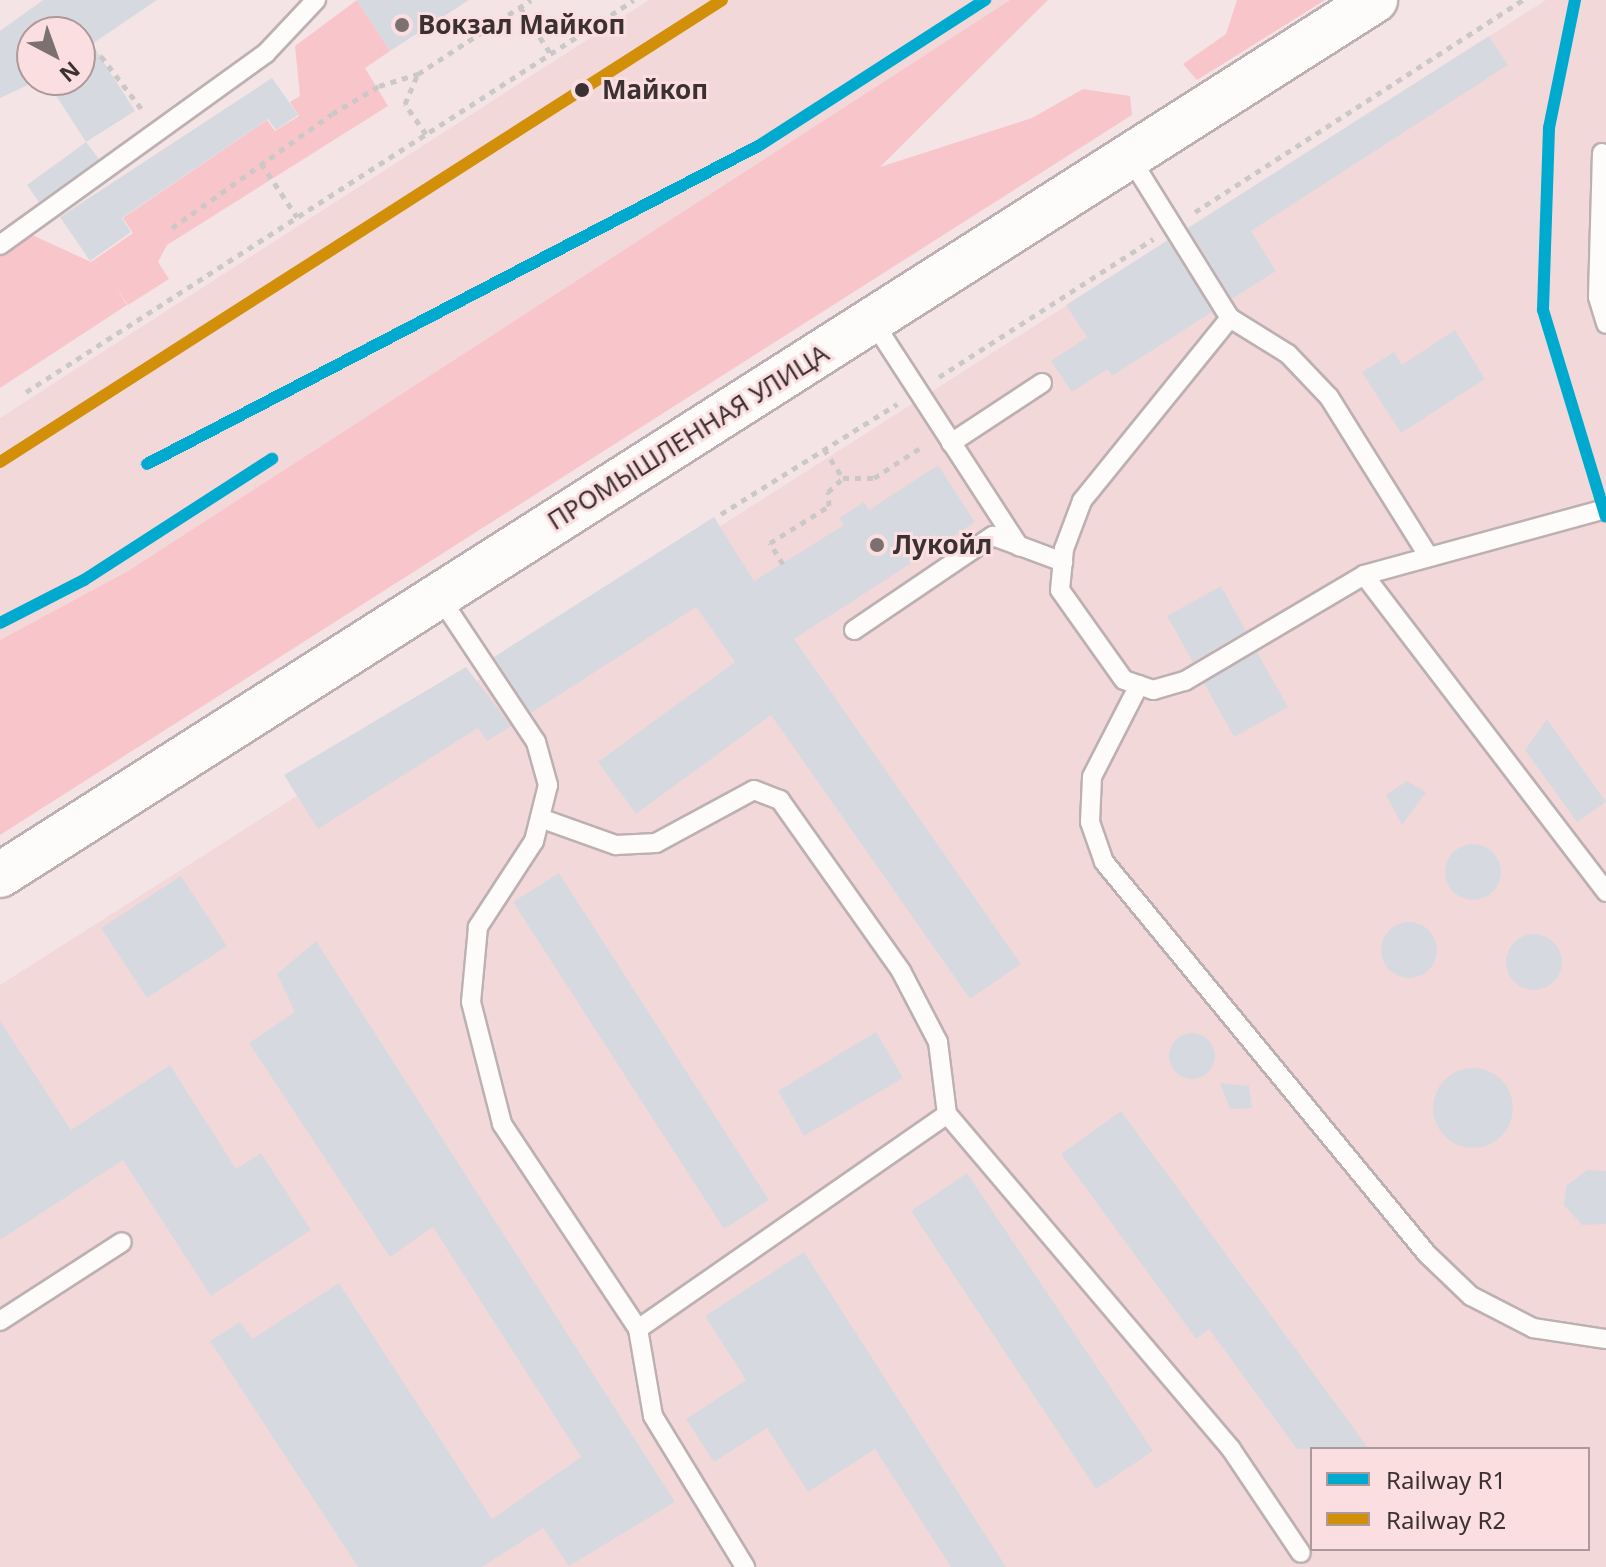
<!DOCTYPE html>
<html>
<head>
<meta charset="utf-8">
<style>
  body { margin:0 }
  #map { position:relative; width:1606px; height:1567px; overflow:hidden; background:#f5e4e6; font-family:"Noto Sans",sans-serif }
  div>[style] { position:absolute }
  .built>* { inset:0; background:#f3d8da }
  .green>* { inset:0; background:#f8c5ca }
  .building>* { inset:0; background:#d7d9e0 }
  .round { border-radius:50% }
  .path>* { height:5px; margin-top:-2.5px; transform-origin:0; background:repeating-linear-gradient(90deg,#ccc8c8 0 6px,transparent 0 12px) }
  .roads { filter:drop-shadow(2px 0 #bdb0b2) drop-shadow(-2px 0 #bdb0b2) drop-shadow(0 2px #bdb0b2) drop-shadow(0 -2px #bdb0b2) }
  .service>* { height:18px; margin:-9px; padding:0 9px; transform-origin:9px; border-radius:9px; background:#fefbfb }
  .secondary>* { height:44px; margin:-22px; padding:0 22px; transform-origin:22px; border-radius:22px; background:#fefbfb }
  .rail-1>* { height:12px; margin:-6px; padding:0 6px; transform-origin:6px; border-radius:6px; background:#00a9ce }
  .rail-2>* { height:12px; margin:-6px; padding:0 6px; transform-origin:6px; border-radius:6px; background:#d18f0a }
  .dots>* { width:22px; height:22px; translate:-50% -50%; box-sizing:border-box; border:4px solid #fbdee0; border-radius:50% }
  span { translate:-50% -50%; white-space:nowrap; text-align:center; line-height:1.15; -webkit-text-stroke:6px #fbdee0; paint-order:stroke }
  .poi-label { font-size:26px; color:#3b3132; font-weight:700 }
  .left { translate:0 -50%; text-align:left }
  .stop-label { font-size:26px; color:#3b3132; font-weight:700 }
  .street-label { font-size:26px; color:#3b3132 }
  .legend { position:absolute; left:1310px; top:1447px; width:280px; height:104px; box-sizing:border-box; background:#fbdee0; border:2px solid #ae999a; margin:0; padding:10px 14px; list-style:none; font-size:24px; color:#3b3132 }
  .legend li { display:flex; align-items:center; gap:16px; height:40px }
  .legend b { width:40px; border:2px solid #ae999a }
  .north { position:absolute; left:16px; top:16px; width:80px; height:80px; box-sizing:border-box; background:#fbdee0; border:2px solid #ae999a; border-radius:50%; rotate:139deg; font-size:22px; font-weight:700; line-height:32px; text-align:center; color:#3b3132 }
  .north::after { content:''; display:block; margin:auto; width:28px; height:36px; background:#7c7071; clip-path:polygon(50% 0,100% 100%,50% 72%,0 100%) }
</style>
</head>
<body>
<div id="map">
  <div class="built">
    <i style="clip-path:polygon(649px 0,1010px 0,128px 571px,0 640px,0 418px)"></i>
    <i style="clip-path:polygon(evenodd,1546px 0,1606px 0,1606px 1567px,0 1567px,0 985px,1546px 0,1312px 1449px,1588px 1449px,1588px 1549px,1312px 1549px,1312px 1449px)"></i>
  </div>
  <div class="green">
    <i style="clip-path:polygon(357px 0,390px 51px,365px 68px,388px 106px,167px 245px,158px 262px,169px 279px,128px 305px,115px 286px,127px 305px,0 388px,0 254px,30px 234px,91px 262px,133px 233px,123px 218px,267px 120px,275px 131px,299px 116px,290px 102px,300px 96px,295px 46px)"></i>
    <i style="clip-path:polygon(1010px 0,1048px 0,880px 167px,1032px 118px,1083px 89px,1130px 96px,1132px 115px,0 835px,0 640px,128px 571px)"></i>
    <i style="clip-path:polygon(1237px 0,1325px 0,1197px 80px,1183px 64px,1226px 34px)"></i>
  </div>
  <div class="building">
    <i style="clip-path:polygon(43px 0,157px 0,92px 44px,135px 111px,86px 142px,46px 80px,80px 80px,80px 32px,32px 32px,32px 80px,39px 80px,0 98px,0 31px)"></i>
    <i style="clip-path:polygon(357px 0,469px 0,390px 51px)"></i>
    <i style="clip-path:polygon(1489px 36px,1508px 65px,1251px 231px,1276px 271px,1232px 299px,1188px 228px)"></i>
    <i style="clip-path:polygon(272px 78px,298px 115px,276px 130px,268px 119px,122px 218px,131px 232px,90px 261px,60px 217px)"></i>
    <i style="clip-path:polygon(86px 142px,99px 159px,39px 202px,27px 185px)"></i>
    <i style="clip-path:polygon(1168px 240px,1212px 312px,1112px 376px,1108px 369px,1072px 392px,1051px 361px,1087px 337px,1066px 305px)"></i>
    <i style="clip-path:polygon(1455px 330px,1485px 379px,1401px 433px,1362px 372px,1394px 352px,1402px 365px)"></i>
    <i style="clip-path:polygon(938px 465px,975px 522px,794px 639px,1021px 964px,970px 999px,771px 715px,636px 814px,598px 762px,735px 662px,696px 607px,531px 713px,494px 657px,714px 517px,754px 581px,844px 525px,839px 518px,864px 502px,869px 510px)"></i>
    <i style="clip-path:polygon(1221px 586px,1246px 631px,1193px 662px,1167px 616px)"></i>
    <i style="clip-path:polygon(1257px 652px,1288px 707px,1234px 737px,1204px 683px)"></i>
    <i style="clip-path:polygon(466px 667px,511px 726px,487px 741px,478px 728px,318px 829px,284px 775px)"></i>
    <i style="clip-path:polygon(1547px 719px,1606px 802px,1577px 822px,1525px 750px)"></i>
    <i style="clip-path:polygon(1407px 781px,1426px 792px,1402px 825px,1386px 795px)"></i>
    <i class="round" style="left:1445px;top:844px;width:56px;height:56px"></i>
    <i style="clip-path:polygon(559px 873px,769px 1200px,724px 1229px,513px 902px)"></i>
    <i style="clip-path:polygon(181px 876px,227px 946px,147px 998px,101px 928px)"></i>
    <i class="round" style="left:1381px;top:922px;width:56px;height:56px"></i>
    <i class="round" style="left:1506px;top:934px;width:56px;height:56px"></i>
    <i style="clip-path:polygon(316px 941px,675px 1502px,569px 1566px,543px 1528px,482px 1567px,358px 1567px,210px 1341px,240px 1322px,252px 1339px,339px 1283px,492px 1519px,581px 1457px,433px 1227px,390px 1257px,249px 1043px,295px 1012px,277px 974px)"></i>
    <i style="clip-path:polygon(0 1021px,71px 1130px,170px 1065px,236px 1169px,261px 1153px,311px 1230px,211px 1296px,123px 1160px,0 1240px)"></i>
    <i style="clip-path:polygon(876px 1032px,903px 1078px,804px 1136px,778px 1091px)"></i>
    <i class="round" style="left:1169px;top:1033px;width:46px;height:46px"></i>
    <i class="round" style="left:1433px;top:1068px;width:80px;height:80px"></i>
    <i style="clip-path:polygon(1220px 1083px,1249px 1086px,1252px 1108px,1230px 1109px)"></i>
    <i style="clip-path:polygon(1121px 1111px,1256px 1295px,1369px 1449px,1297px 1449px,1209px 1329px,1196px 1339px,1181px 1318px,1061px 1154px)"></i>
    <i style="clip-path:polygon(1587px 1170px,1606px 1171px,1606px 1224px,1582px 1225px,1564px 1205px,1566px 1186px)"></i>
    <i style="clip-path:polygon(967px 1173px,1153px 1451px,1096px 1489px,911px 1211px)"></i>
    <i style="clip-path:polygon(804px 1252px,1006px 1567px,951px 1567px,875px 1449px,808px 1492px,767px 1428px,714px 1462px,686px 1419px,746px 1380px,705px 1316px)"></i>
  </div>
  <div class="path">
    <i style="left:520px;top:7px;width:56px;rotate:56.6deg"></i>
    <i style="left:64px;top:26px;width:8px;rotate:45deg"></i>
    <i style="left:80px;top:42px;width:25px;rotate:34deg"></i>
    <i style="left:101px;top:56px;width:69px;rotate:52.6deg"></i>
    <i style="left:426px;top:134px;width:37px;rotate:-125deg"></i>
    <i style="left:405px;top:104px;width:33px;rotate:-67deg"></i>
    <i style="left:418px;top:74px;width:135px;rotate:-33.2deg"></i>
    <i style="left:261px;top:163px;width:65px;rotate:56.3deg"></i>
    <i style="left:1195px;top:212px;width:391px;rotate:-32.9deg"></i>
    <i style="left:172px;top:228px;width:196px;rotate:-35.5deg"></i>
    <i style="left:332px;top:114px;width:55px;rotate:-30.8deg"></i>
    <i style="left:379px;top:86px;width:41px;rotate:-17.1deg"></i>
    <i style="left:939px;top:377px;width:255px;rotate:-32.8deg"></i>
    <i style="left:26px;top:392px;width:723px;rotate:-32.81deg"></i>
    <i style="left:824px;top:449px;width:35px;rotate:57deg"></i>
    <i style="left:721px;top:514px;width:208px;rotate:-32deg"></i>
    <i style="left:783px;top:564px;width:25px;rotate:-122deg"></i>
    <i style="left:770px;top:543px;width:70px;rotate:-32.1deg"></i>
    <i style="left:829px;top:506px;width:14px;rotate:-94deg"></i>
    <i style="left:828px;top:492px;width:21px;rotate:-43deg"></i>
    <i style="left:843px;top:478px;width:31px"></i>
    <i style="left:874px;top:478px;width:59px;rotate:-33.1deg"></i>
  </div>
  <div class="roads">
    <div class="service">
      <i style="left:1602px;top:153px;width:144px;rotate:91.6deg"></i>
      <i style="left:1598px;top:297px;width:28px;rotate:73deg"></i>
      <i style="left:1129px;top:156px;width:191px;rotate:58.1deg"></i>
      <i style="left:1230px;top:318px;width:68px;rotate:31.8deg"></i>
      <i style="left:1288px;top:354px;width:59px;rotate:46.4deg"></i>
      <i style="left:1329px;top:397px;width:185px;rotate:58deg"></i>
      <i style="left:0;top:245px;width:328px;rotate:-35.8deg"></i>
      <i style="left:266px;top:53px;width:73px;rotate:-46.7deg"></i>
      <i style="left:1230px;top:318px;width:235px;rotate:129deg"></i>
      <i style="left:1082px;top:501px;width:51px;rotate:110.6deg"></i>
      <i style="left:1064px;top:549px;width:41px;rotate:95.6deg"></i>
      <i style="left:1060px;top:590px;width:110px;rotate:54.6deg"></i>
      <i style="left:1124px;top:680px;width:31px;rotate:19deg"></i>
      <i style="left:1153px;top:690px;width:33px;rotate:-16deg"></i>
      <i style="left:1185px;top:681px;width:208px;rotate:-30.6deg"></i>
      <i style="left:1364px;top:575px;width:251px;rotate:-15.3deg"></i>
      <i style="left:872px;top:320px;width:270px;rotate:57deg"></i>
      <i style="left:951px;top:443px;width:109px;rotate:-33.4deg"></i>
      <i style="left:1364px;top:575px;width:399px;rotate:52.6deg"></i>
      <i style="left:439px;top:596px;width:175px;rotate:56.4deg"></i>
      <i style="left:536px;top:742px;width:45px;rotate:74.4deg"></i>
      <i style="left:548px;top:785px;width:58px;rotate:104deg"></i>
      <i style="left:534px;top:841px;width:103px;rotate:123.1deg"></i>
      <i style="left:478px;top:927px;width:75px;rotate:95.3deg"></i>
      <i style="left:471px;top:1002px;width:126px;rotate:75.7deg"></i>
      <i style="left:502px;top:1124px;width:246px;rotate:56.4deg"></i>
      <i style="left:638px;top:1329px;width:88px;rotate:80.2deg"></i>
      <i style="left:653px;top:1416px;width:177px;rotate:58.6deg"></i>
      <i style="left:854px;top:630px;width:168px;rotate:-34.1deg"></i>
      <i style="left:993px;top:536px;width:75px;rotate:20.4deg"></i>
      <i style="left:1139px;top:685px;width:103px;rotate:117.1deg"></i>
      <i style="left:1092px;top:777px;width:45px;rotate:92.5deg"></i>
      <i style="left:1090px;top:822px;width:42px;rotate:70.7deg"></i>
      <i style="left:1104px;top:862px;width:508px;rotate:50.51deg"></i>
      <i style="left:1427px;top:1254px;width:61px;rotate:43.7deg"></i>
      <i style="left:1471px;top:1296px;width:70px;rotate:27.3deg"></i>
      <i style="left:1533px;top:1328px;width:74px;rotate:8.6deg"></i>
      <i style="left:540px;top:818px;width:81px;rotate:19.6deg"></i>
      <i style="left:616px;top:845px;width:40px;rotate:-2.9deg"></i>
      <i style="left:656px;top:843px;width:111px;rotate:-28.4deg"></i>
      <i style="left:754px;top:790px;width:28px;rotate:21deg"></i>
      <i style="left:780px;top:800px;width:209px;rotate:54.7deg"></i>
      <i style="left:901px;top:971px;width:80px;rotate:62.5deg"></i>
      <i style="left:938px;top:1042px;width:73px;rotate:82.9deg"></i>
      <i style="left:947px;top:1114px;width:439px;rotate:49.7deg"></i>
      <i style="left:1231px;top:1449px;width:125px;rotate:56.1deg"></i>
      <i style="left:0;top:1321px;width:145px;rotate:-32.9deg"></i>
      <i style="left:638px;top:1329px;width:376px;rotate:-34.8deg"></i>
    </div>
    <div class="secondary">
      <i style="left:0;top:875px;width:1630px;rotate:-32.47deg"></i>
    </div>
  </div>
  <div class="rail-1">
    <i style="left:1575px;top:0;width:131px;rotate:101.5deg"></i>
    <i style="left:1549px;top:128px;width:182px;rotate:91.9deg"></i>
    <i style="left:1543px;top:310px;width:216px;rotate:73.1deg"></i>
    <i style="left:147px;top:464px;width:691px;rotate:-27.49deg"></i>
    <i style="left:760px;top:145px;width:268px;rotate:-32.8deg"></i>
    <i style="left:0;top:623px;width:94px;rotate:-27.1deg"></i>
    <i style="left:84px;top:580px;width:224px;rotate:-32.8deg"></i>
  </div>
  <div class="rail-2">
    <i style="left:0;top:462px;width:857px;rotate:-32.61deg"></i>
  </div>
  <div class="dots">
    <i style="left:402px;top:25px;background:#7c7071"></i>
    <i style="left:582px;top:90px;background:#3b3132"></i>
    <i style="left:877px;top:545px;background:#7c7071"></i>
  </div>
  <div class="poi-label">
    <span class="left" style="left:418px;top:25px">Вокзал Майкоп</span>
    <span class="left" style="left:893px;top:545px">Лукойл</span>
  </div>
  <div class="stop-label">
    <span class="left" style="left:602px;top:90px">Майкоп</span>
  </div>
  <div class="street-label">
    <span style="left:688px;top:437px;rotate:-32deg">ПРОМЫШЛЕННАЯ УЛИЦА</span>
  </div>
  <ul class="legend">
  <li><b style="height:10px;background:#00a9ce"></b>Railway R1</li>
  <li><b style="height:10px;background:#d18f0a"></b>Railway R2</li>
  </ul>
  <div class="north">N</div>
</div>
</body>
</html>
